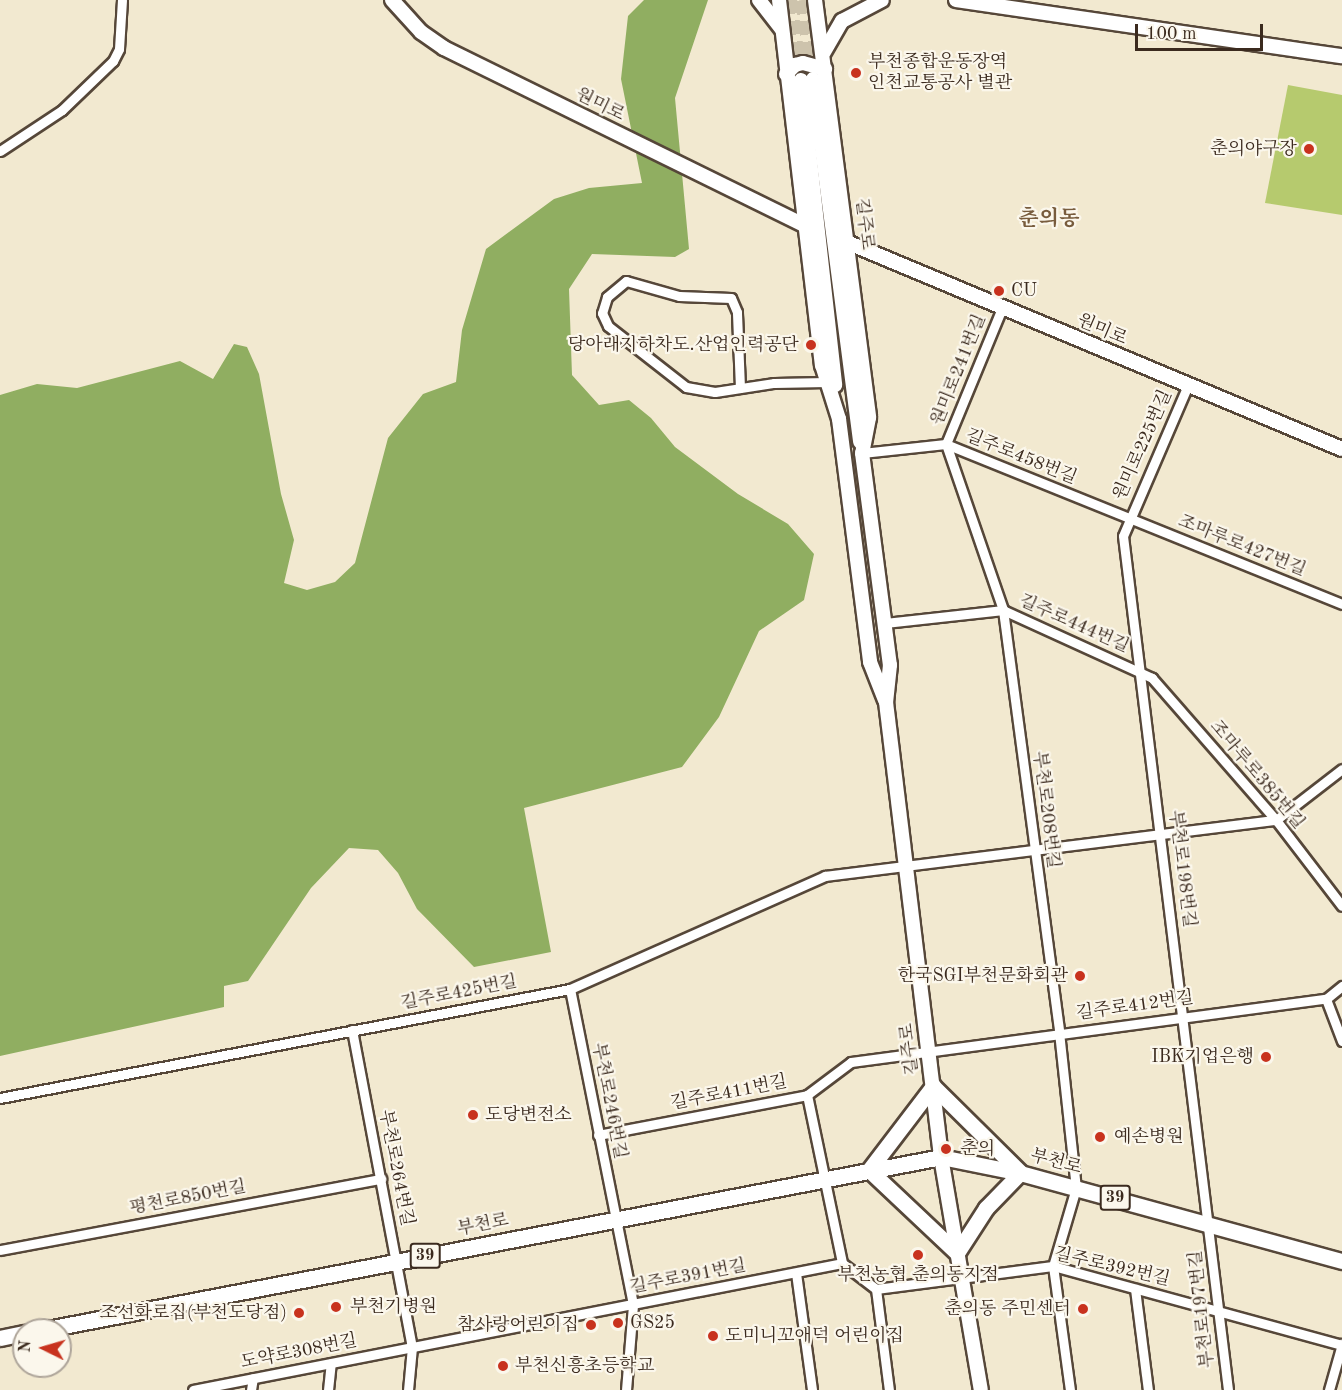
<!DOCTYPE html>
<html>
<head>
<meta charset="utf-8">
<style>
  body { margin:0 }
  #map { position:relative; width:1342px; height:1390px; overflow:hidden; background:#f2e9d0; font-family:"Old Standard TT","Noto Serif KR",serif }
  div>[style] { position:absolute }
  .green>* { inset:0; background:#b6ca6e }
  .forest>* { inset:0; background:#90ae61 }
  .secondary-tunnel>* { height:14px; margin-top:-7px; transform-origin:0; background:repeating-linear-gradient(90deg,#cdc3ac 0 14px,transparent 0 21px) }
  .roads { filter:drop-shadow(2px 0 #564739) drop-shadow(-2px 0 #564739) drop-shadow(0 2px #564739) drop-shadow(0 -2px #564739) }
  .street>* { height:9px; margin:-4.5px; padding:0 4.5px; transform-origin:4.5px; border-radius:4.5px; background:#fff }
  .secondary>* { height:14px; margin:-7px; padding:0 7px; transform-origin:7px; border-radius:7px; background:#fff }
  .primary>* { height:15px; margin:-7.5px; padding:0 7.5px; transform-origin:7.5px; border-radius:7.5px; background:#fff }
  .dots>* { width:16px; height:16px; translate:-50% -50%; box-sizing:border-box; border:3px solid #fbf7ec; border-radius:50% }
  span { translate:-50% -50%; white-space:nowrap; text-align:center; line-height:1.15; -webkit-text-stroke:4.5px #fbf7ec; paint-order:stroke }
  .shield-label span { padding:2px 4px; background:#fbf7ec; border:2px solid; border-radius:4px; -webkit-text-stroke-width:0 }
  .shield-label { font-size:16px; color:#3b2a1e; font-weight:700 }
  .poi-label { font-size:18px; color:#3b2a1e }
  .left { translate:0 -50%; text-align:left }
  .right { translate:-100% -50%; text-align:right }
  .street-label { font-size:18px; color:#3b2a1e }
  .quarter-label { font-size:21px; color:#785c3d; font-weight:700 }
  .north { position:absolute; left:12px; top:1318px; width:60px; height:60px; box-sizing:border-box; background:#fbf7ec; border:2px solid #aea59a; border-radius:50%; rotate:275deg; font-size:16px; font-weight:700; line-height:24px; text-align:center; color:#3b2a1e }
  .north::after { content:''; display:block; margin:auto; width:21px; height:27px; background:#c8321e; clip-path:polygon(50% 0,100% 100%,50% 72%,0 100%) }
  .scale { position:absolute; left:1135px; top:24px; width:128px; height:27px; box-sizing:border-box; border:3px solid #3b2a1e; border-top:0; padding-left:8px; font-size:18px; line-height:21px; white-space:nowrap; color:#3b2a1e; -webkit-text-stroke:4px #fbf7ec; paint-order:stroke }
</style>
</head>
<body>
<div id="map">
  <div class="green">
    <i style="clip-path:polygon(1288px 85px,1342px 95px,1342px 215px,1265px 203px)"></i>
  </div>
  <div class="forest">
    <i style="clip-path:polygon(644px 0,708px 0,675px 98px,689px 249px,675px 257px,592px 254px,569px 289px,572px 375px,599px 405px,629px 400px,651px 418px,675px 447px,738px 494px,788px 524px,814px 554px,804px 600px,759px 631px,719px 717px,682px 767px,524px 808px,551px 952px,474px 967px,417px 909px,398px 873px,378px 850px,349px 848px,311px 888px,248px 981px,224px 986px,224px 1007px,0 1056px,0 395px,37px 384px,77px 388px,180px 361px,213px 379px,234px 344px,247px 347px,259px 374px,281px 494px,294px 540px,284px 583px,307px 590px,335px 582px,355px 563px,388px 438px,423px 394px,456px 382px,462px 330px,486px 249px,554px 199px,589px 188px,642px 183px,621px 79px,628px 16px)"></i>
  </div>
  <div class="secondary-tunnel">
    <i style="left:790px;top:0;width:81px;rotate:82.2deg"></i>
    <i style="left:802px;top:0;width:75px;rotate:81.5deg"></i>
  </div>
  <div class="roads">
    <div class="street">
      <i style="left:0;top:151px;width:74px;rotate:-33.5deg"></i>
      <i style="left:62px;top:110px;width:71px;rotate:-43.9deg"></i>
      <i style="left:113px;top:61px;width:13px;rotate:-63deg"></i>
      <i style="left:119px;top:49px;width:49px;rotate:-86.5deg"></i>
      <i style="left:1002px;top:308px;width:147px;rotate:112.4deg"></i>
      <i style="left:946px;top:444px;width:176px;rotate:71deg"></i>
      <i style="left:1003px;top:610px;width:426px;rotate:82.4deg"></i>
      <i style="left:1059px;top:1032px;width:157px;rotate:83.8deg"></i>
      <i style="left:1076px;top:1188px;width:81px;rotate:106.4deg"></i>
      <i style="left:1053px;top:1266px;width:125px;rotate:82.2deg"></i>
      <i style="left:1188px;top:385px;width:164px;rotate:113.3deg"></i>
      <i style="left:1123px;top:536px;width:860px;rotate:82.99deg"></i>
      <i style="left:740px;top:388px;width:76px;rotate:-92.3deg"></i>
      <i style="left:737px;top:312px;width:15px;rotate:-113deg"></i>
      <i style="left:731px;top:298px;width:52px;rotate:-177.8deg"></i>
      <i style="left:679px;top:296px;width:55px;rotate:-164.2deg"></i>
      <i style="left:626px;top:281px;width:25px;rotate:140deg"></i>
      <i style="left:607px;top:297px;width:17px;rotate:107deg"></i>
      <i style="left:602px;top:313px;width:14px;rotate:65deg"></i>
      <i style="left:608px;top:326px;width:99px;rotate:38deg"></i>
      <i style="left:686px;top:387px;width:29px;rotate:10deg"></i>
      <i style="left:715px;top:392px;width:60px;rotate:-8.7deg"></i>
      <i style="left:774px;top:383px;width:53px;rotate:-1.1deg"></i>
      <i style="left:862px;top:453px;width:84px;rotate:-6.1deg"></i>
      <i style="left:946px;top:444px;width:427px;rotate:22deg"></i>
      <i style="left:885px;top:623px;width:119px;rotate:-6.3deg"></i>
      <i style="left:1003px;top:610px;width:164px;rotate:24.5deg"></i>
      <i style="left:1152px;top:678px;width:189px;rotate:48.9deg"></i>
      <i style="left:1276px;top:820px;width:108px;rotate:52.5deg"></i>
      <i style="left:570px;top:989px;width:322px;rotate:78.7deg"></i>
      <i style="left:633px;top:1305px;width:85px;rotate:94.7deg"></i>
      <i style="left:1326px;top:999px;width:45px;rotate:69.1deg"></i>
      <i style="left:352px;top:1030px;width:323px;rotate:79.3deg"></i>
      <i style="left:412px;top:1347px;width:43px;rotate:95.3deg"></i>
      <i style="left:807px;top:1095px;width:172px;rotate:78.2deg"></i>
      <i style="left:0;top:1098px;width:580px;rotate:-10.83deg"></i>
      <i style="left:570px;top:989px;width:279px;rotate:-23.9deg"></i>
      <i style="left:825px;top:876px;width:454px;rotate:-7.1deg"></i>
      <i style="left:1276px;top:820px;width:83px;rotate:-37.7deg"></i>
      <i style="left:598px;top:1135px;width:213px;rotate:-10.8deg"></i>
      <i style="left:807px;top:1095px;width:55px;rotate:-36.9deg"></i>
      <i style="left:851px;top:1062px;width:479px;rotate:-7.6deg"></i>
      <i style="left:1326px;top:999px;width:21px;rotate:-39deg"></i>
      <i style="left:0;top:1250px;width:388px;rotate:-10.6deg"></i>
      <i style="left:842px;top:1263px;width:43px;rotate:37.4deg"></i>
      <i style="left:876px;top:1289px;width:178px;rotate:-7.4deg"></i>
      <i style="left:1053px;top:1266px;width:300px;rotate:15.3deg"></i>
      <i style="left:796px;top:1273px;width:118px;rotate:82.2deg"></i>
      <i style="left:876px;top:1289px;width:102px;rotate:82.7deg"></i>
      <i style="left:1135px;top:1289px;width:102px;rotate:82.7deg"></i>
      <i style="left:193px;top:1390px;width:661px;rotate:-11.07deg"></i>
      <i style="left:251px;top:1390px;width:12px;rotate:-81deg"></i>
      <i style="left:328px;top:1390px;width:27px;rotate:-84deg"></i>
      <i style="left:1329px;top:1390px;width:48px;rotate:-74.2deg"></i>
    </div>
    <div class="secondary">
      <i style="left:392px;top:0;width:43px;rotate:47.8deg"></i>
      <i style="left:421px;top:32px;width:28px;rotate:35deg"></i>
      <i style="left:444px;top:48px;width:402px;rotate:26.2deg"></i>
      <i style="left:759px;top:0;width:36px;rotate:52deg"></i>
      <i style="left:779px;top:0;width:368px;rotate:83.3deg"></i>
      <i style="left:822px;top:365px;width:57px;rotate:72.5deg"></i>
      <i style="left:839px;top:419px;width:245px;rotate:82.7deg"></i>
      <i style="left:870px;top:662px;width:41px;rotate:68.5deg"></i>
      <i style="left:815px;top:0;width:421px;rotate:82.6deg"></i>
      <i style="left:869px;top:418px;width:36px;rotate:101deg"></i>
      <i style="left:862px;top:453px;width:214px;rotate:82.5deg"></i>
      <i style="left:890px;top:665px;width:37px;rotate:96deg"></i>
      <i style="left:886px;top:702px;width:458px;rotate:83.1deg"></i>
      <i style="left:941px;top:1157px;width:236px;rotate:80.3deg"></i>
      <i style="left:956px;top:0;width:390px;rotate:8.3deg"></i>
      <i style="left:824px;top:52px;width:36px;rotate:-60deg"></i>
      <i style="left:842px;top:21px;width:45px;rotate:-27.7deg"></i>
      <i style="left:786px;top:74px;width:13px;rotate:-45deg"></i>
      <i style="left:795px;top:65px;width:8px;rotate:-14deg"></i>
      <i style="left:803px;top:63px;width:23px;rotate:15deg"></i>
      <i style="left:813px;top:79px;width:366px;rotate:82.6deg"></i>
      <i style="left:801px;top:80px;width:307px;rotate:83.6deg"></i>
      <i style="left:849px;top:243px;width:534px;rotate:22.68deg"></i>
    </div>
    <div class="primary">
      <i style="left:869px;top:1170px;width:106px;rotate:-52.7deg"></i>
      <i style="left:933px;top:1086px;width:122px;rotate:44.7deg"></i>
      <i style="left:869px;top:1170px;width:121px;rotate:43.3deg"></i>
      <i style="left:957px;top:1253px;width:54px;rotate:-57.2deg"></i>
      <i style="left:986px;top:1208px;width:49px;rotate:-45.8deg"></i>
      <i style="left:42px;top:1330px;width:915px;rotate:-10.89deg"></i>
      <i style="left:941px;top:1157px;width:81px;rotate:11.4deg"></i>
      <i style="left:1020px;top:1173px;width:334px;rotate:15.3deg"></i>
      <i style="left:0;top:1338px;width:25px;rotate:-12deg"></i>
    </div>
  </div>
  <div class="dots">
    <i style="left:856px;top:73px;background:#c8321e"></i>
    <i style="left:1309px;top:149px;background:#c8321e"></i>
    <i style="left:999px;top:291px;background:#c8321e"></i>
    <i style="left:811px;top:345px;background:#c8321e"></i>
    <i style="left:1080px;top:976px;background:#c8321e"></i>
    <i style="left:1266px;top:1057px;background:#c8321e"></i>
    <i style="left:473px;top:1115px;background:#c8321e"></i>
    <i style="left:1100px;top:1137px;background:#c8321e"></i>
    <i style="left:946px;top:1149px;background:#c8321e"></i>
    <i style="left:918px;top:1255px;background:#c8321e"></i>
    <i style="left:336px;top:1307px;background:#c8321e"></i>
    <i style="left:1083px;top:1309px;background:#c8321e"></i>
    <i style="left:299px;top:1313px;background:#c8321e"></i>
    <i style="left:618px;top:1323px;background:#c8321e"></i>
    <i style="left:591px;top:1325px;background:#c8321e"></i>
    <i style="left:713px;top:1336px;background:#c8321e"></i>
    <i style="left:503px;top:1366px;background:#c8321e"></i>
  </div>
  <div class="shield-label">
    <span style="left:1115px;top:1198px">39</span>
    <span style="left:425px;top:1256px">39</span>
  </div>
  <div class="poi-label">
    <span class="left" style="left:868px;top:73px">부천종합운동장역<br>인천교통공사 별관</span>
    <span class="right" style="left:1297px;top:149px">춘의야구장</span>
    <span class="left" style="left:1011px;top:291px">CU</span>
    <span class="right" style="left:799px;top:345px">당아래지하차도.산업인력공단</span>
    <span class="right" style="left:1068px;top:976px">한국SGI부천문화회관</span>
    <span class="right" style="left:1254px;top:1057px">IBK기업은행</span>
    <span class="left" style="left:485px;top:1115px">도당변전소</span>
    <span class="left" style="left:1114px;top:1137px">예손병원</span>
    <span class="left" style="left:960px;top:1149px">춘의</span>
    <span style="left:918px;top:1275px">부천농협 춘의동지점</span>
    <span class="left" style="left:350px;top:1307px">부천기병원</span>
    <span class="right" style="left:1071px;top:1309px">춘의동 주민센터</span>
    <span class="right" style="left:287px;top:1313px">조선화로집(부천도당점)</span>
    <span class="left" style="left:630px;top:1323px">GS25</span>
    <span class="right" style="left:579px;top:1325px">참사랑어린이집</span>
    <span class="left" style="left:725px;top:1336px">도미니꼬애덕 어린이집</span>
    <span class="left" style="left:515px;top:1366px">부천신흥초등학교</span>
  </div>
  <div class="street-label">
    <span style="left:600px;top:105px;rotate:26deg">원미로</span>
    <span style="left:864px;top:224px;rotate:83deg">길주로</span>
    <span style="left:1102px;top:330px;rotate:23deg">원미로</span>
    <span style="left:959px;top:370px;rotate:-68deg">원미로241번길</span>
    <span style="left:1143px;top:445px;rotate:-66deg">원미로225번길</span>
    <span style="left:1021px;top:457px;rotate:22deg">길주로458번길</span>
    <span style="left:1242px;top:546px;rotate:22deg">조마루로427번길</span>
    <span style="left:1074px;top:624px;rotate:24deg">길주로444번길</span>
    <span style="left:1257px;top:775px;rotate:50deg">조마루로385번길</span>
    <span style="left:1046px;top:810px;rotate:83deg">부천로208번길</span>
    <span style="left:1182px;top:869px;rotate:83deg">부천로198번길</span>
    <span style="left:459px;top:993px;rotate:-11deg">길주로425번길</span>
    <span style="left:1135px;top:1006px;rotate:-8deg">길주로412번길</span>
    <span style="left:910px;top:1049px;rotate:-97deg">길주로</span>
    <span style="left:729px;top:1093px;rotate:-11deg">길주로411번길</span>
    <span style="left:609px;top:1101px;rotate:79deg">부천로246번길</span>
    <span style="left:1056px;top:1162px;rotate:15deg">부천로</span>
    <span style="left:396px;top:1168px;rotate:79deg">부천로264번길</span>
    <span style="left:188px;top:1198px;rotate:-11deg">평천로850번길</span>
    <span style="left:483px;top:1225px;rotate:-11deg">부천로</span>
    <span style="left:1112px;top:1267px;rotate:13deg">길주로392번길</span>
    <span style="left:688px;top:1277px;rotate:-11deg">길주로391번길</span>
    <span style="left:1202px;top:1309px;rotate:-96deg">부천로197번길</span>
    <span style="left:299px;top:1352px;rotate:-11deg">도약로308번길</span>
  </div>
  <div class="quarter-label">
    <span style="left:1049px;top:220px">춘의동</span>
  </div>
  <div class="north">N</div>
  <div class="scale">100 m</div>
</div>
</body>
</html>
